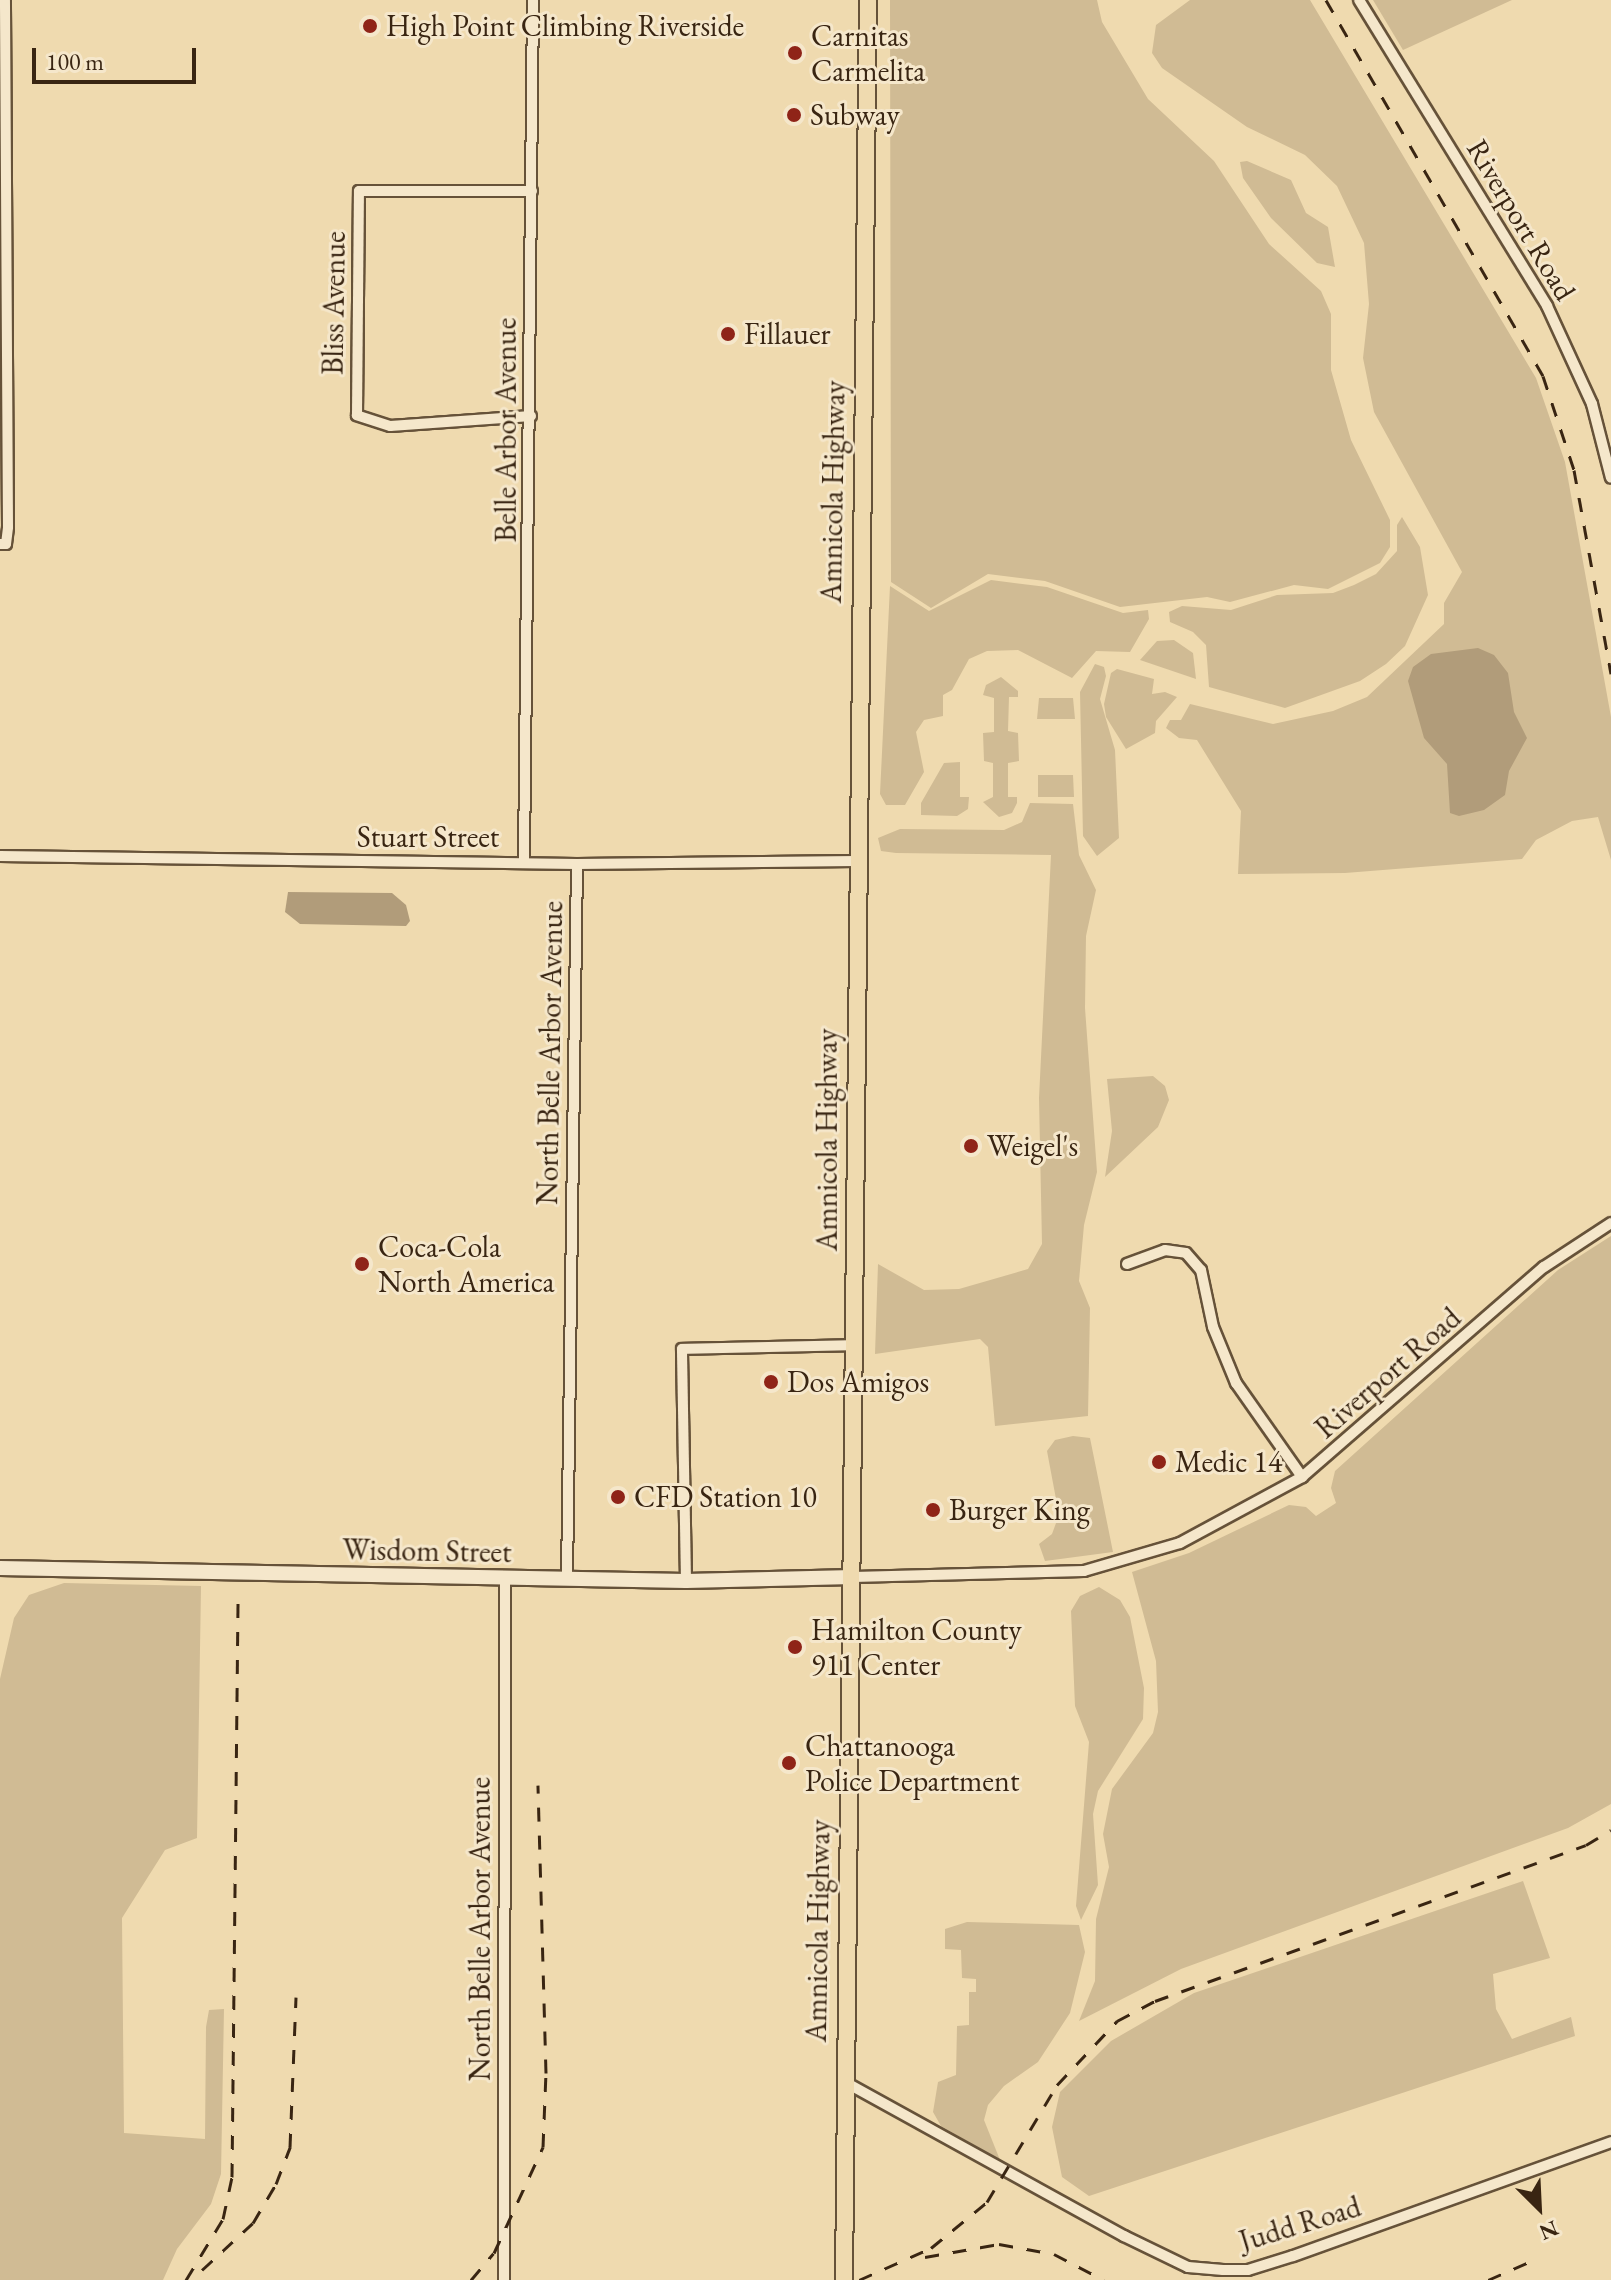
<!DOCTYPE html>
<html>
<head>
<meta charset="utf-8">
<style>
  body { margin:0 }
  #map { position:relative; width:1611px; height:2280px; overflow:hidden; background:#efdaaf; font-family:"EB Garamond",serif }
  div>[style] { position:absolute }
  .green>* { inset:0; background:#d0bb94 }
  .water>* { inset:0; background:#b19c7a }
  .roads { filter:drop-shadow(2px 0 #665239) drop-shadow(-2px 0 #665239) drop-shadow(0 2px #665239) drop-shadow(0 -2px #665239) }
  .street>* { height:10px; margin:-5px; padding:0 5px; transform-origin:5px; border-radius:5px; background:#f5e7cb }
  .secondary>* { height:14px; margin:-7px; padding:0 7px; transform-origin:7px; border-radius:7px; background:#f5e7cb }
  .primary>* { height:16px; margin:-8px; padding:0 8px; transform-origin:8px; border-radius:8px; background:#efdaaf }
  .rail>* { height:3px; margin-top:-1.5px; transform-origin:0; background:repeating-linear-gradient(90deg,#392512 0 14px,transparent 0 28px) }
  .dots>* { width:22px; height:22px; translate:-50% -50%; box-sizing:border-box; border:4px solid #f5e7cb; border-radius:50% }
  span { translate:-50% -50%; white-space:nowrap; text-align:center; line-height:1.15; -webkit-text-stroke:6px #f5e7cb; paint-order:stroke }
  .poi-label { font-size:30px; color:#392512 }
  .left { translate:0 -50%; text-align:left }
  .street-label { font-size:30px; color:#392512 }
  .north { position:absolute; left:1499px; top:2168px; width:80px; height:80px; -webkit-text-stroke:6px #f5e7cb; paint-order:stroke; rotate:156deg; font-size:22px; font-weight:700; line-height:32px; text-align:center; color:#392512 }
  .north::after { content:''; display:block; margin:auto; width:28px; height:36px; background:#392512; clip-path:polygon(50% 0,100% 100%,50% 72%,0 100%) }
  .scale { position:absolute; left:32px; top:48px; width:164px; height:36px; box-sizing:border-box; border:4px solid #392512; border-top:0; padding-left:10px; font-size:24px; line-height:28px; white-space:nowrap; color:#392512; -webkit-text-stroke:6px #f5e7cb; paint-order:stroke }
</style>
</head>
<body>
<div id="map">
  <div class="green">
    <i style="clip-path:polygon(890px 0,1097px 0,1102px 22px,1148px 99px,1214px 161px,1269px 244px,1321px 291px,1331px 314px,1331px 370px,1351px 440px,1390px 520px,1390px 547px,1380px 563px,1328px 589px,1294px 585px,1230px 602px,1207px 597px,1120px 607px,1045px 581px,988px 574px,931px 608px,891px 582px)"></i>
    <i style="clip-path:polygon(1190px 0,1310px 0,1536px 378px,1565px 462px,1611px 717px,1611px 860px,1598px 817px,1572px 821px,1536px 840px,1522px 859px,1345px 873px,1238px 874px,1241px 811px,1197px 740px,1179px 738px,1166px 728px,1170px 720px,1181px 720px,1190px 704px,1273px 724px,1333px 711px,1367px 697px,1444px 624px,1444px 603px,1462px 572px,1374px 412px,1363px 358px,1369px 304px,1364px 243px,1337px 186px,1305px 155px,1247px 127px,1162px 68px,1152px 53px,1156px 25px)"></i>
    <i style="clip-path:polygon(1373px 0,1512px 0,1403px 50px)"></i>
    <i style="clip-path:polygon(1247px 161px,1291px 180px,1306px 213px,1328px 227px,1335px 267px,1317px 263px,1271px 218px,1243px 178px,1240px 162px)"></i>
    <i style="clip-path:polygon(1402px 517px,1420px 547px,1428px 595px,1405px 646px,1386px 664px,1360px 681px,1285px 708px,1209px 687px,1206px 645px,1193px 632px,1170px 622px,1169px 612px,1182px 606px,1231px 610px,1277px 595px,1333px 593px,1354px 585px,1376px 574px,1397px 551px,1397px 525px)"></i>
    <i style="clip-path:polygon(991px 580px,1047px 587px,1123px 613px,1148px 610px,1149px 619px,1130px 652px,1096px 651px,1072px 678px,1018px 650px,987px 651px,969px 659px,952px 690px,943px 695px,943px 716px,924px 720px,916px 732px,924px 772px,905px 805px,886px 805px,880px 794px,890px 586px,929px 611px)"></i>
    <i style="clip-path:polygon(1174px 640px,1193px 653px,1196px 679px,1140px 660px,1157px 641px)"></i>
    <i style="clip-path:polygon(1095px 664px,1104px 667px,1106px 676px,1100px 699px,1115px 750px,1119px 838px,1097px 856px,1083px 836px,1080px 692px)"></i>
    <i style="clip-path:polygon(1117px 669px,1154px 679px,1152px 694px,1165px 692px,1177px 697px,1156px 721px,1155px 733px,1126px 749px,1106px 717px,1104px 704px,1111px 673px)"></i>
    <i style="clip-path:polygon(1001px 677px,1018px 691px,1018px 697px,1009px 697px,1008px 731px,1018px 733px,1019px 761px,1008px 763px,1008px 797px,1017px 797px,1017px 803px,1012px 813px,999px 817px,983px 802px,993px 797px,993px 763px,984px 761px,983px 733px,994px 732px,994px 698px,983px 695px,986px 685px)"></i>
    <i style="clip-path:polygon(1039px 698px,1073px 698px,1075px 719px,1037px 719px)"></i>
    <i style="clip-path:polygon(960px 762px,960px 797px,969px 797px,968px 809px,957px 816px,921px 815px,921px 803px,944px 763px)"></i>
    <i style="clip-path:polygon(1038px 775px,1073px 775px,1074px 797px,1038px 797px)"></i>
    <i style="clip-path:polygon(1030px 803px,1073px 804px,1079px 855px,1096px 890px,1086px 936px,1085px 1008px,1097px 1172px,1084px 1225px,1079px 1281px,1090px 1308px,1088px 1416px,995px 1426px,988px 1347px,980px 1339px,875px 1354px,878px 1264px,924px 1290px,959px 1289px,1028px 1269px,1042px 1244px,1039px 1098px,1051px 855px,896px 853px,881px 851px,878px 838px,900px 829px,1004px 830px,1022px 822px)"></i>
    <i style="clip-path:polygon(1153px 1076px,1165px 1086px,1169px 1100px,1158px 1127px,1105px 1177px,1112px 1131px,1107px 1079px)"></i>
    <i style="clip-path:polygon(1611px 1236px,1611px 1804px,1568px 1828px,1181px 1969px,1079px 2021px,1095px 1981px,1096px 1919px,1109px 1867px,1103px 1834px,1112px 1789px,1153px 1733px,1158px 1712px,1156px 1661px,1132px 1572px,1189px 1553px,1289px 1505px,1306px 1507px,1316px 1516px,1336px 1503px,1331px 1488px,1335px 1471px,1558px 1270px)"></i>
    <i style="clip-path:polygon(1073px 1436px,1090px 1438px,1113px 1552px,1045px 1561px,1039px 1544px,1052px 1534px,1059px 1515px,1047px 1451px,1055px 1440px)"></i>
    <i style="clip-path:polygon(64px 1583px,201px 1586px,197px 1838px,165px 1850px,122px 1918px,124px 2133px,205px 2139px,206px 2027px,209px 2010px,224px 2009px,221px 2174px,211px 2204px,177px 2249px,163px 2280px,0 2280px,0 1679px,14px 1618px,29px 1595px)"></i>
    <i style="clip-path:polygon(1099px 1587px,1120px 1600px,1130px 1617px,1144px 1688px,1143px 1719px,1098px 1791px,1093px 1814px,1098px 1885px,1081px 1920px,1076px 1906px,1089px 1742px,1075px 1706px,1071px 1611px,1080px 1596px)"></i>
    <i style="clip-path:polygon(1523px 1881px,1550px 1958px,1493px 1974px,1496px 2009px,1512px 2039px,1571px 2017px,1575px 2036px,1089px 2196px,1062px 2177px,1052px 2127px,1060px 2092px,1111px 2041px,1194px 1993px)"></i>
    <i style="clip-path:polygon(967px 1922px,1079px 1925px,1085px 1952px,1070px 2013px,1038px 2062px,1004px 2086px,988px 2105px,984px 2120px,1000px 2160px,941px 2126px,933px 2112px,938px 2082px,956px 2075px,957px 2026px,969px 2025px,969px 1992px,976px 1992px,976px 1979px,962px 1978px,961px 1950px,945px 1949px,945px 1929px)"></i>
  </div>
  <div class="water">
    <i style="clip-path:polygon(1478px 648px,1494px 655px,1508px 673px,1514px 712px,1527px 738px,1509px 771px,1505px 795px,1484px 810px,1459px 816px,1450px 813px,1447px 764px,1424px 738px,1408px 681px,1413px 667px,1431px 654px)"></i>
    <i style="clip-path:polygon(288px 892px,392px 893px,406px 905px,410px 921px,406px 926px,300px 924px,285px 912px)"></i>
  </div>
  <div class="roads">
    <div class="street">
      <i style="left:1359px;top:0;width:359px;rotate:58.4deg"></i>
      <i style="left:1547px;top:306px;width:108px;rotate:65.3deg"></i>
      <i style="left:1592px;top:404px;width:76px;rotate:75.6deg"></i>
      <i style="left:531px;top:416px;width:141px;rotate:175.9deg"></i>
      <i style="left:390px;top:426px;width:35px;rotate:-162deg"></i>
      <i style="left:357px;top:415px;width:224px;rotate:-89.5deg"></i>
      <i style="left:359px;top:191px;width:173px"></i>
      <i style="left:0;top:544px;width:6px"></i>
      <i style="left:6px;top:544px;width:17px;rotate:-83deg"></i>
      <i style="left:8px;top:527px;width:527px;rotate:-90.33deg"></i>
      <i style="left:0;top:856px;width:577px;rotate:0.79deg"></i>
      <i style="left:577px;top:864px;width:279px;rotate:-0.6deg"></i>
      <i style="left:524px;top:860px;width:860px;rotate:-89.4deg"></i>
      <i style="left:1127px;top:1264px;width:40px;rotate:-20.2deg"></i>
      <i style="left:1165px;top:1250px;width:21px;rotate:8deg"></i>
      <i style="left:1186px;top:1253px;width:23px;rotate:49deg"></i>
      <i style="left:1201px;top:1270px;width:58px;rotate:78.1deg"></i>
      <i style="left:1213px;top:1327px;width:61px;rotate:67.7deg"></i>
      <i style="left:1236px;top:1383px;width:115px;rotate:54.9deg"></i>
      <i style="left:853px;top:1577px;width:231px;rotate:-1.5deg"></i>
      <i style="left:1084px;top:1571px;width:100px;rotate:-16.3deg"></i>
      <i style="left:1180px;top:1543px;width:139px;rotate:-28.4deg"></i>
      <i style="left:1302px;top:1477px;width:320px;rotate:-41deg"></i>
      <i style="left:1544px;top:1267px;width:80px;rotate:-33.3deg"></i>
      <i style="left:567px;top:1578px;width:714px;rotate:-89.2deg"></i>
      <i style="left:686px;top:1581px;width:232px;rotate:-91deg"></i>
      <i style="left:682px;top:1349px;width:173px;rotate:-1.3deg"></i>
      <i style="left:845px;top:2082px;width:319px;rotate:28.9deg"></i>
      <i style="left:1124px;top:2236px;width:71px;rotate:25.8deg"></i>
      <i style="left:1188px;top:2267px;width:35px;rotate:5deg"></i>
      <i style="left:1223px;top:2270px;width:25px"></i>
      <i style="left:1248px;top:2270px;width:47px;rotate:-17.3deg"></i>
      <i style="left:1293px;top:2256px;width:338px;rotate:-19.7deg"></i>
      <i style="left:504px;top:2280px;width:702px;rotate:-89.92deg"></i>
    </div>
    <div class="secondary">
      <i style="left:0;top:1568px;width:686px;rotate:1.09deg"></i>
      <i style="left:686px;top:1581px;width:167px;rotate:-1.4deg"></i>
    </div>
    <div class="primary">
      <i style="left:844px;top:2280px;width:2280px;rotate:-89.4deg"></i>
    </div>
  </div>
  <div class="rail">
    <i style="left:1326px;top:0;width:434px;rotate:60deg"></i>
    <i style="left:1543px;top:376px;width:99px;rotate:71.7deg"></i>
    <i style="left:1574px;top:470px;width:207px;rotate:79.7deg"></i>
    <i style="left:925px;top:2257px;width:75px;rotate:-10deg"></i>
    <i style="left:999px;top:2244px;width:56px;rotate:10.3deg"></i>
    <i style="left:1054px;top:2254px;width:56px;rotate:27.5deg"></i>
    <i style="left:202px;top:2270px;width:69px;rotate:-42.7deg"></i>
    <i style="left:253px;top:2223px;width:45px;rotate:-59.5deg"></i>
    <i style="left:276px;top:2184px;width:40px;rotate:-69deg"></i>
    <i style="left:290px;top:2147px;width:150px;rotate:-87.7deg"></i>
    <i style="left:186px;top:2280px;width:71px;rotate:-58.8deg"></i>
    <i style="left:223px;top:2219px;width:43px;rotate:-77.9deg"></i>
    <i style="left:232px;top:2177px;width:577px;rotate:-89.4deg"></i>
    <i style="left:471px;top:2280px;width:35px;rotate:-50deg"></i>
    <i style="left:494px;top:2253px;width:117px;rotate:-65.2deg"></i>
    <i style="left:543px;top:2147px;width:74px;rotate:-87.7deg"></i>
    <i style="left:546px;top:2073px;width:288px;rotate:-91.6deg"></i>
    <i style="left:859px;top:2280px;width:79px;rotate:-24deg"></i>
    <i style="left:931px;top:2248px;width:72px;rotate:-39.4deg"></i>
    <i style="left:987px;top:2202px;width:136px;rotate:-59.1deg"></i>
    <i style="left:1057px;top:2085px;width:88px;rotate:-46.8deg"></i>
    <i style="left:1117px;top:2021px;width:43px;rotate:-27.8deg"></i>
    <i style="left:1155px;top:2001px;width:458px;rotate:-19.9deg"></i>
    <i style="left:1586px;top:1845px;width:29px;rotate:-31deg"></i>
    <i style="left:1488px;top:2280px;width:55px;rotate:-23.7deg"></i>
  </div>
  <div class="dots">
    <i style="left:370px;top:26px;background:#8f2418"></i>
    <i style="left:795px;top:53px;background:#8f2418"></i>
    <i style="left:794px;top:115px;background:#8f2418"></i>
    <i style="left:728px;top:334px;background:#8f2418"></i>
    <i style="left:971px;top:1146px;background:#8f2418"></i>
    <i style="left:362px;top:1264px;background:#8f2418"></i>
    <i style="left:771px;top:1382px;background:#8f2418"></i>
    <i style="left:1159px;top:1462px;background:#8f2418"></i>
    <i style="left:618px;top:1497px;background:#8f2418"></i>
    <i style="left:933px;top:1510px;background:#8f2418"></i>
    <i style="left:795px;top:1647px;background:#8f2418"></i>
    <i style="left:789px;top:1763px;background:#8f2418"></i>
  </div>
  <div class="poi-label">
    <span class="left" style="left:386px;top:26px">High Point Climbing Riverside</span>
    <span class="left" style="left:811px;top:53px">Carnitas<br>Carmelita</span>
    <span class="left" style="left:810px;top:115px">Subway</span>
    <span class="left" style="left:744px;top:334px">Fillauer</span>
    <span class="left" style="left:987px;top:1146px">Weigel's</span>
    <span class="left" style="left:378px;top:1264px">Coca-Cola<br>North America</span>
    <span class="left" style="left:787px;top:1382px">Dos Amigos</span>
    <span class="left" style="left:1175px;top:1462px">Medic 14</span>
    <span class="left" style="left:634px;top:1497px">CFD Station 10</span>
    <span class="left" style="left:949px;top:1510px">Burger King</span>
    <span class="left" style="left:811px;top:1647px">Hamilton County<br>911 Center</span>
    <span class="left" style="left:805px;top:1763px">Chattanooga<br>Police Department</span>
  </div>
  <div class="street-label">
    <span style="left:1521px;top:220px;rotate:59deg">Riverport Road</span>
    <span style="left:334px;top:303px;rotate:-89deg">Bliss Avenue</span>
    <span style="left:506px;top:430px;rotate:-90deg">Belle Arbor Avenue</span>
    <span style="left:833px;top:492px;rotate:-89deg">Amnicola Highway</span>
    <span style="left:428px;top:837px">Stuart Street</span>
    <span style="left:550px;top:1053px;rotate:-89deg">North Belle Arbor Avenue</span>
    <span style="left:827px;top:1140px;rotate:-90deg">Amnicola Highway</span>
    <span style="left:1388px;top:1373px;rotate:-41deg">Riverport Road</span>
    <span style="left:427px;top:1551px;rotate:1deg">Wisdom Street</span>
    <span style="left:480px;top:1929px;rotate:-90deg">North Belle Arbor Avenue</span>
    <span style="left:818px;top:1931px;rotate:-89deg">Amnicola Highway</span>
    <span style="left:1300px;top:2224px;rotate:-17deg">Judd Road</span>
  </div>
  <div class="north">N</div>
  <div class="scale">100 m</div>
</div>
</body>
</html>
